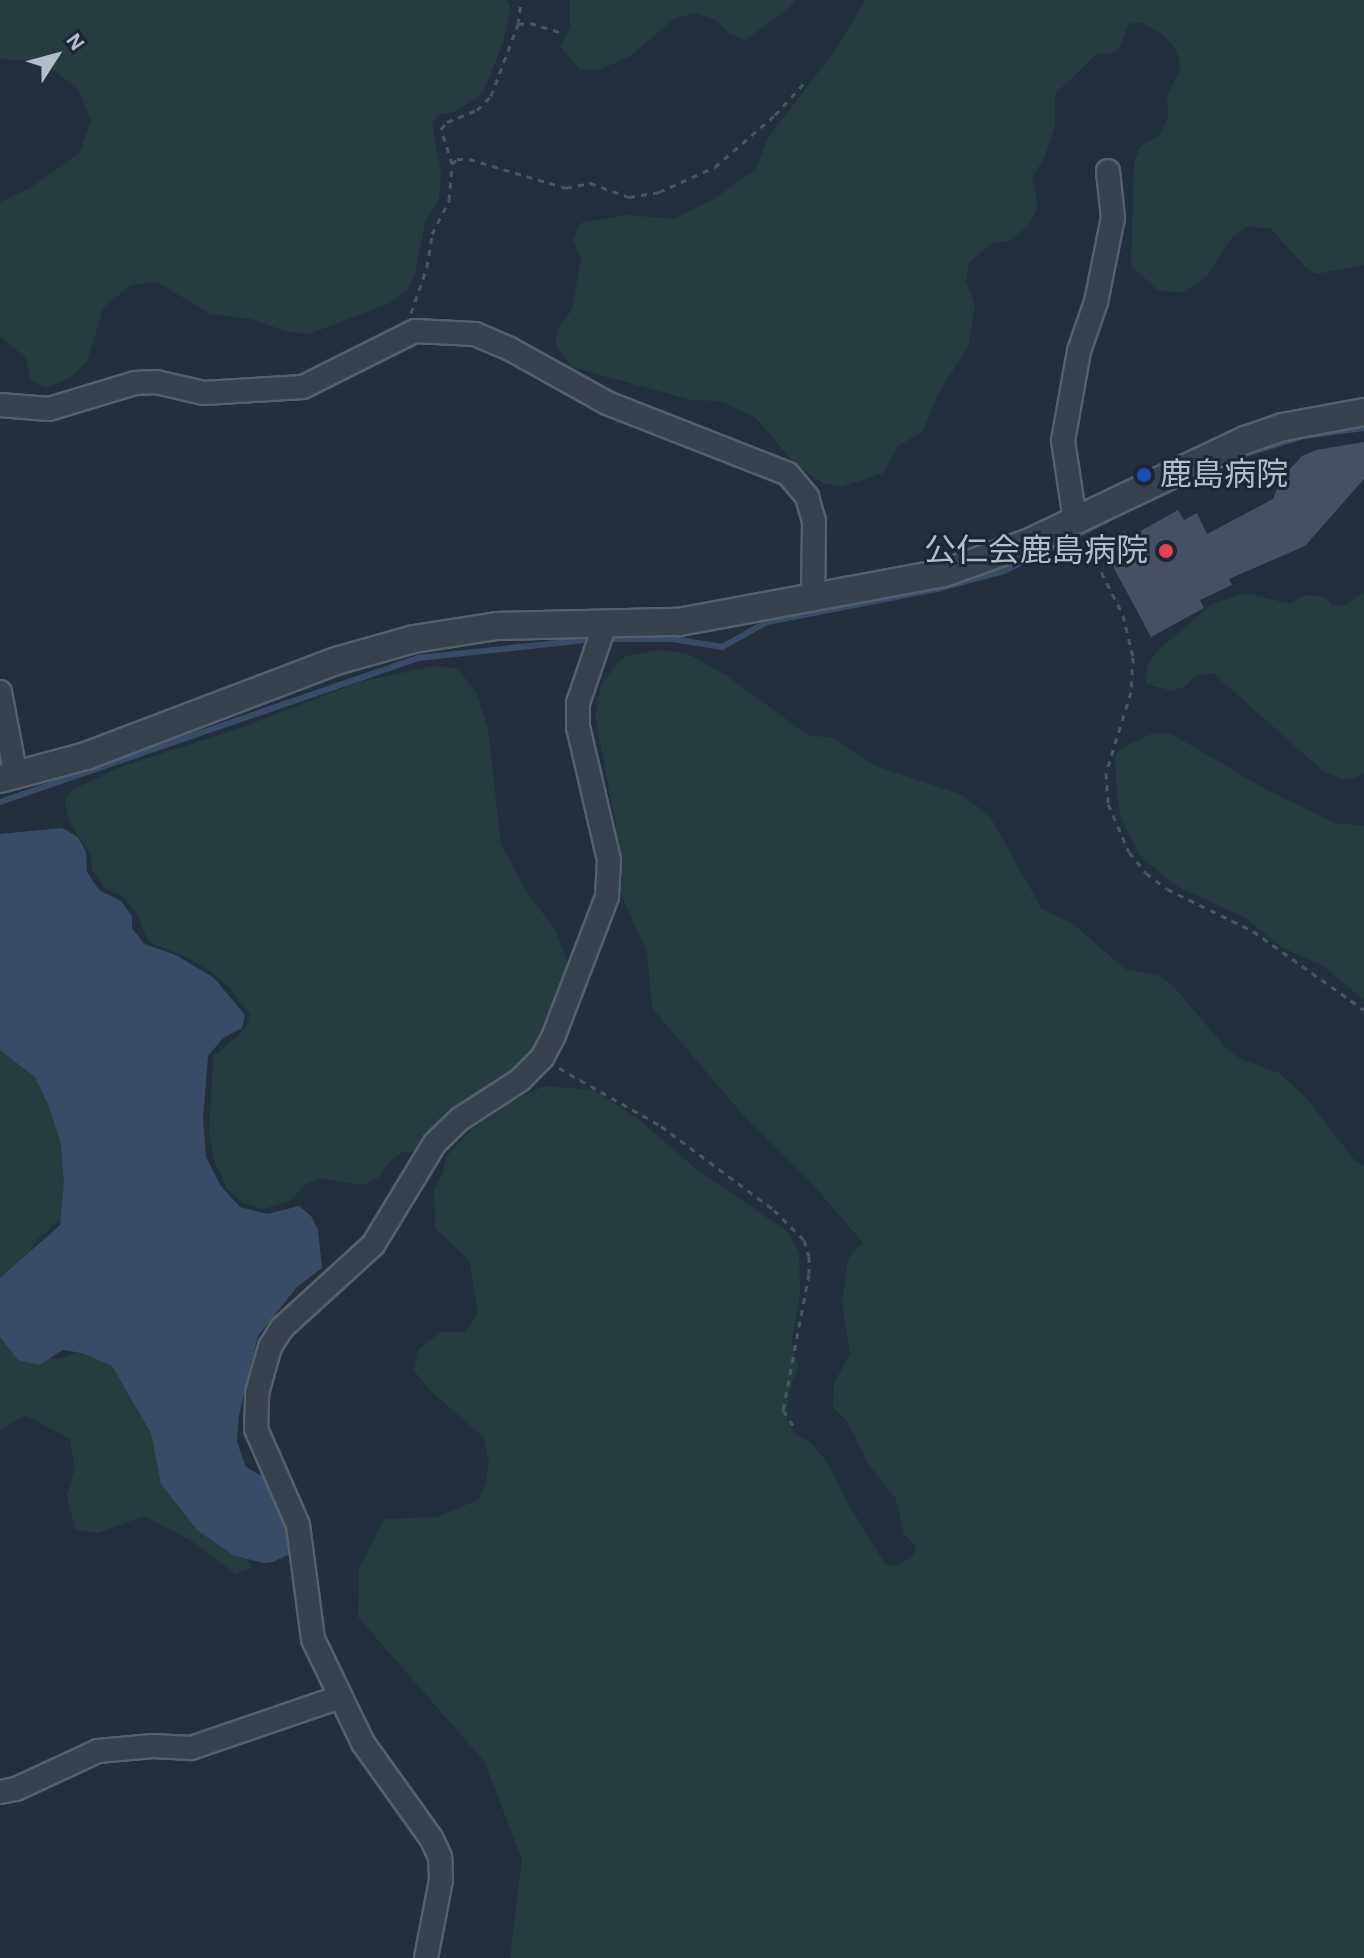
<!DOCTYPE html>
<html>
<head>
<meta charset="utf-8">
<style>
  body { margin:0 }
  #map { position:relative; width:1364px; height:1958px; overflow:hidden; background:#242f3e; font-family:"Alegreya Sans","Noto Sans JP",sans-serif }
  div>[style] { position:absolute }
  .green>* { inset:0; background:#263c3f }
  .water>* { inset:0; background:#394c67 }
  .stream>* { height:6px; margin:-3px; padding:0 3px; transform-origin:3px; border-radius:3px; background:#394c67 }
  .building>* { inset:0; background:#455162 }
  .path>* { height:3px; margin-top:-1.5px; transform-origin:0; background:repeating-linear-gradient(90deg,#44595c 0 6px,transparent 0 12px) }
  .roads { filter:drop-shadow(2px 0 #565f6c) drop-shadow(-2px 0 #565f6c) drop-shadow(0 2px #565f6c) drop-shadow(0 -2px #565f6c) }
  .minor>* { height:22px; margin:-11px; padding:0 11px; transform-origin:11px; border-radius:11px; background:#38414e }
  .tertiary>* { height:26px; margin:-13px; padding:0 13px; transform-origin:13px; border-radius:13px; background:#38414e }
  .dots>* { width:22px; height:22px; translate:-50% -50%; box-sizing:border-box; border:4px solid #1d2633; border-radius:50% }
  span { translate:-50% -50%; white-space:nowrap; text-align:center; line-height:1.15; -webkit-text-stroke:6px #1d2633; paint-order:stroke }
  .poi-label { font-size:32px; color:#b4bcc9 }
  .left { translate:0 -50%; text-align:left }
  .right { translate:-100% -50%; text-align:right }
  .north { position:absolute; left:16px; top:16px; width:80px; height:80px; -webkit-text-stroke:6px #1d2633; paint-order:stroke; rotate:54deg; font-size:22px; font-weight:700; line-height:32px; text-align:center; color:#b4bcc9 }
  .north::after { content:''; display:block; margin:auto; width:28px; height:36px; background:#b4bcc9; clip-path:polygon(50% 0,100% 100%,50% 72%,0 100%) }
</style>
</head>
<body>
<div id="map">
  <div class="green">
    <i style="clip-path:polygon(0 0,507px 0,511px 9px,502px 45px,483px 93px,459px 110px,439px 115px,432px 123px,441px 174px,439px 199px,425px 223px,415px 274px,408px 289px,390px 303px,309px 334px,285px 331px,251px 319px,210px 314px,157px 282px,131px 285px,103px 308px,88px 360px,71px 377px,46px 388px,31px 381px,26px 358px,0 336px,0 202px,32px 187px,80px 152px,91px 121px,79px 91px,45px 62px,0 59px)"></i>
    <i style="clip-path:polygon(570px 0,795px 0,789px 8px,745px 40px,729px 34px,716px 20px,695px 13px,675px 18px,629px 57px,598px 70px,579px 69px,560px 46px,570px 28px)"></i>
    <i style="clip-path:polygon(865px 0,1364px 0,1364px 265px,1317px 274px,1308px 270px,1271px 229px,1249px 226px,1232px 237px,1208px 275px,1185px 292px,1158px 291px,1131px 265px,1134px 163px,1140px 147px,1160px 134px,1168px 118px,1167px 96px,1181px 68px,1176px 50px,1162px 34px,1141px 22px,1128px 24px,1122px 44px,1115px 51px,1108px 54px,1098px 53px,1055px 94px,1055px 127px,1045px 156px,1032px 178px,1038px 207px,1028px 226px,1010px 241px,992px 243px,969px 263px,966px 281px,975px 305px,968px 347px,939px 392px,923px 431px,898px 446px,883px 473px,841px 487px,823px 483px,796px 465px,756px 418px,720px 401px,691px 400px,572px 367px,555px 344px,559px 326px,572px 310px,581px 259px,573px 239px,581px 223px,628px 215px,674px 219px,712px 200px,756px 169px,767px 139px,836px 49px)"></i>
    <i style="clip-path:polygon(1364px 592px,1364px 773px,1355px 778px,1342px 779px,1324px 772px,1213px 673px,1197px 675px,1185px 686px,1173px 691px,1146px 684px,1147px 666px,1158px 650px,1212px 604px,1246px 593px,1290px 604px,1305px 595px,1325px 597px,1333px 606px,1347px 604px)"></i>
    <i style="clip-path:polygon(659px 650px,686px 653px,724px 674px,808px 735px,833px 738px,876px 766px,960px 794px,989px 815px,1042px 909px,1072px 923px,1125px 969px,1160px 976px,1173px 986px,1226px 1048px,1240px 1059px,1279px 1073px,1306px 1098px,1356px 1162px,1364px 1165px,1364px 1958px,510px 1958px,522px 1859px,484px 1761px,358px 1617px,359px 1568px,384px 1519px,436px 1517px,478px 1500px,486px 1483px,489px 1463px,484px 1438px,431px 1391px,414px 1371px,418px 1350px,440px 1332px,465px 1332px,478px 1314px,469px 1260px,435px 1228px,434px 1189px,443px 1173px,446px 1157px,472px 1129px,512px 1101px,544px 1086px,594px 1090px,638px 1119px,696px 1169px,788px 1232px,799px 1252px,800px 1294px,792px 1342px,798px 1367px,789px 1393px,787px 1420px,795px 1434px,809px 1441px,828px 1463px,849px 1505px,885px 1564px,897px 1566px,912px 1557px,916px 1547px,904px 1534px,896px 1499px,869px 1465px,847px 1421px,833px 1408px,834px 1383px,850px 1354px,842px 1303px,846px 1272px,849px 1257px,863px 1243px,809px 1180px,743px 1115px,652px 1008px,647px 952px,621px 895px,618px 837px,595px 715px,601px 685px,617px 663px,626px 656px)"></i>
    <i style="clip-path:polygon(434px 666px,458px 669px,477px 694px,488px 729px,501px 844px,526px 891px,554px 928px,566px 957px,567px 977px,540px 1047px,526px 1065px,418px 1153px,403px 1152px,389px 1162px,379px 1177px,365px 1185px,321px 1179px,306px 1184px,290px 1201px,263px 1209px,242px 1202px,227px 1189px,214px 1160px,209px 1133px,213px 1057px,240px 1034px,248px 1024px,250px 1014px,227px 985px,211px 972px,192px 960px,148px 941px,136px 912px,122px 896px,106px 889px,92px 870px,91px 856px,68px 819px,65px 800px,70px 791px,123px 766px,240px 728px,359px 682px)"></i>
    <i style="clip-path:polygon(1170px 733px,1267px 790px,1335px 823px,1364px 826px,1364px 1000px,1323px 966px,1281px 947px,1246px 918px,1178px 887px,1141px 857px,1122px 821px,1117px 798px,1115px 758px,1117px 752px,1131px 743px,1152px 734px)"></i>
    <i style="clip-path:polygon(0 1043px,45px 1080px,60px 1119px,69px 1211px,38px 1239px,9px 1278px,0 1298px)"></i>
    <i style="clip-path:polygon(0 1317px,27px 1356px,57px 1359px,93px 1348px,120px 1366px,252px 1568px,236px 1574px,192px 1541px,144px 1516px,98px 1533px,75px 1530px,67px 1496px,75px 1468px,70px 1439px,25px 1415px,0 1431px)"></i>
  </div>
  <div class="water">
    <i style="clip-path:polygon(62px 828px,78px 837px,86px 852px,87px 872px,99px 890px,121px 901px,132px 916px,132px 928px,144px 944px,176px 955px,214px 978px,245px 1015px,242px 1028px,223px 1038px,208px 1056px,203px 1118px,206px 1157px,220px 1185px,240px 1207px,267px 1214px,299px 1206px,311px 1216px,318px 1230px,322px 1268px,297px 1287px,258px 1336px,239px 1415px,237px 1442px,246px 1467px,264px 1477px,290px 1528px,294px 1552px,273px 1562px,263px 1563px,233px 1555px,197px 1530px,161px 1484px,151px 1433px,112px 1366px,82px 1353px,63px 1350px,39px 1365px,18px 1360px,0 1337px,0 1278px,60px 1225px,64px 1183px,61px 1144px,48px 1104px,35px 1077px,0 1050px,0 834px)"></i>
  </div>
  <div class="stream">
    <i style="left:1239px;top:456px;width:68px;rotate:-17.1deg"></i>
    <i style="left:1304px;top:436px;width:61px;rotate:-7.6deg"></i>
    <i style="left:607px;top:639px;width:66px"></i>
    <i style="left:673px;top:639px;width:50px;rotate:9.3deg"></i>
    <i style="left:722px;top:647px;width:51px;rotate:-29.1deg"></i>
    <i style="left:767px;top:622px;width:173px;rotate:-11deg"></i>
    <i style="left:937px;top:589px;width:69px;rotate:-15deg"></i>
    <i style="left:1004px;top:571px;width:115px;rotate:-26.3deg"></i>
    <i style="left:0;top:802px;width:442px;rotate:-19deg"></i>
    <i style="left:418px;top:658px;width:178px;rotate:-6.1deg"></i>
  </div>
  <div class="building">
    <i style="clip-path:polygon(1364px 442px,1364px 479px,1305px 546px,1229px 579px,1232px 585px,1200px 600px,1204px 608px,1151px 637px,1101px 544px,1125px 531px,1128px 538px,1178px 510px,1184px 520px,1197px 513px,1207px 534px,1273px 499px,1281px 479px,1302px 456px,1316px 450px)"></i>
  </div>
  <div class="path">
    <i style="left:518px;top:24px;width:21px;rotate:-82deg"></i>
    <i style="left:452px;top:164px;width:37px;rotate:-107deg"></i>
    <i style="left:441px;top:129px;width:9px;rotate:-49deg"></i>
    <i style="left:447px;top:122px;width:32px;rotate:-22deg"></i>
    <i style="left:477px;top:110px;width:20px;rotate:-45deg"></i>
    <i style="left:491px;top:96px;width:77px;rotate:-69.4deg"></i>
    <i style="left:518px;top:24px;width:12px;rotate:-5deg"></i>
    <i style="left:530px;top:23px;width:31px;rotate:17deg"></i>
    <i style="left:411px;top:313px;width:49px;rotate:-70.8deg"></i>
    <i style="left:427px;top:267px;width:33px;rotate:-81deg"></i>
    <i style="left:432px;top:234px;width:38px;rotate:-63deg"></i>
    <i style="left:449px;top:200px;width:36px;rotate:-85deg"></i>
    <i style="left:452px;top:164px;width:7px;rotate:-45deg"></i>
    <i style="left:457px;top:159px;width:12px"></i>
    <i style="left:469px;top:159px;width:101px;rotate:16.6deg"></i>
    <i style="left:566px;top:188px;width:25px;rotate:-12deg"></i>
    <i style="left:590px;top:183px;width:41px;rotate:19.7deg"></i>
    <i style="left:629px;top:197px;width:30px;rotate:-9deg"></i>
    <i style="left:659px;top:192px;width:61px;rotate:-24.1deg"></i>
    <i style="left:715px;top:167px;width:79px;rotate:-40.9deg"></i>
    <i style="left:775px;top:115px;width:47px;rotate:-47.6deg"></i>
    <i style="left:1085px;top:540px;width:84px;rotate:63.1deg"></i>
    <i style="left:1123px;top:615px;width:43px;rotate:76.6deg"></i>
    <i style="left:1133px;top:657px;width:35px;rotate:93deg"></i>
    <i style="left:1131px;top:692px;width:85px;rotate:107.2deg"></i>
    <i style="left:1106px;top:773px;width:31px;rotate:86deg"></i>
    <i style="left:1108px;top:804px;width:52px;rotate:66.4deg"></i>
    <i style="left:1129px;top:852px;width:27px;rotate:51deg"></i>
    <i style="left:1146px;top:873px;width:26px;rotate:37deg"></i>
    <i style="left:1167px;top:889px;width:96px;rotate:26deg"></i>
    <i style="left:1253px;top:931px;width:136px;rotate:35.4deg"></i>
    <i style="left:559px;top:1068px;width:117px;rotate:29.6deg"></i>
    <i style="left:661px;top:1126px;width:141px;rotate:36.6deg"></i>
    <i style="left:774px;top:1210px;width:42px;rotate:45deg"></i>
    <i style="left:804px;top:1240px;width:17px;rotate:73deg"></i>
    <i style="left:809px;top:1256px;width:18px;rotate:90deg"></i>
    <i style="left:809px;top:1274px;width:138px;rotate:100.8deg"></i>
    <i style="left:783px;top:1410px;width:20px;rotate:57deg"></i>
  </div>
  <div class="roads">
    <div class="minor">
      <i style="left:0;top:405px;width:49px;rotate:4.7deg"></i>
      <i style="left:49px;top:409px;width:90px;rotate:-16.8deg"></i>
      <i style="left:135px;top:383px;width:21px;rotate:-3deg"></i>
      <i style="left:156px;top:382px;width:49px;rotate:12.9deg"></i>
      <i style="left:204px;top:393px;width:99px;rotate:-3.5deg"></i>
      <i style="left:303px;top:387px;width:125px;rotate:-26.6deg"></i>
      <i style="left:415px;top:331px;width:60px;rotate:2.9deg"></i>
      <i style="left:475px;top:334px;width:38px;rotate:23deg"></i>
      <i style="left:510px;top:349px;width:111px;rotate:29.1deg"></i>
      <i style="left:607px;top:403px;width:194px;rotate:21.4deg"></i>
      <i style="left:788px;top:474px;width:30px;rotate:50deg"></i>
      <i style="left:807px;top:497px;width:25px;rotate:74deg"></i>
      <i style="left:814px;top:521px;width:78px;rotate:90.7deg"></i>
      <i style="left:1075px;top:520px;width:80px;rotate:-98.6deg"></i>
      <i style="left:1063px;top:441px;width:91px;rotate:-79.9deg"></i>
      <i style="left:1079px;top:351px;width:52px;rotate:-70.9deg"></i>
      <i style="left:1096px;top:302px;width:86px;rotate:-78.6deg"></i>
      <i style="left:1113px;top:218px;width:47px;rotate:-96.1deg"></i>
      <i style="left:0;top:692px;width:86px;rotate:79.3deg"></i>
      <i style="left:0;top:1792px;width:16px;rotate:-11deg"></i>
      <i style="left:16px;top:1789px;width:90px;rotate:-24.9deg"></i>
      <i style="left:98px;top:1751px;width:55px;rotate:-5.2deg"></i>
      <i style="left:153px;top:1746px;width:38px;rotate:3deg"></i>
      <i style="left:191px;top:1748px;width:157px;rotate:-18.9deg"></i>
      <i style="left:426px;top:1958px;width:79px;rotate:-79.1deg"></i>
      <i style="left:441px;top:1880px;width:23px;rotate:-92deg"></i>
      <i style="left:440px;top:1857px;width:21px;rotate:-115deg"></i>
      <i style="left:431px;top:1838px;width:117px;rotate:-125.6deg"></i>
      <i style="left:363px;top:1743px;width:115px;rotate:-115.7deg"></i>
      <i style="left:313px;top:1639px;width:115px;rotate:-97.5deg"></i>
      <i style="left:298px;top:1525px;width:105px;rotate:-113.6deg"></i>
      <i style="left:256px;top:1429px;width:36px;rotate:-88deg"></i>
      <i style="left:257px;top:1393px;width:48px;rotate:-74.2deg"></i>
      <i style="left:270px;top:1347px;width:22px;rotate:-58deg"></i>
      <i style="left:282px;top:1328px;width:123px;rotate:-42.4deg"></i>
      <i style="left:373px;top:1245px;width:119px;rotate:-58.7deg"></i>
      <i style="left:435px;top:1143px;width:35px;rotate:-44deg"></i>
      <i style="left:460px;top:1119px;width:72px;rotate:-33deg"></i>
      <i style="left:520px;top:1080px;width:31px;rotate:-45deg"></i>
      <i style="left:542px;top:1058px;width:26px;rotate:-62deg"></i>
      <i style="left:554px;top:1035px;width:148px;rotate:-69deg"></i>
      <i style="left:607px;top:897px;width:37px;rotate:-87deg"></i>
      <i style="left:609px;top:860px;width:137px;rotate:-103.1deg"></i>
      <i style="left:578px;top:727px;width:24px;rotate:-90deg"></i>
      <i style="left:578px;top:703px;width:83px;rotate:-71.1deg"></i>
    </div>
    <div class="tertiary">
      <i style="left:0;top:779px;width:89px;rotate:-15deg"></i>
      <i style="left:86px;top:756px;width:267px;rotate:-20.8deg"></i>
      <i style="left:336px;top:661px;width:81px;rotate:-15.8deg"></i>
      <i style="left:414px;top:639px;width:84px;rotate:-8.9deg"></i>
      <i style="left:497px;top:626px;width:182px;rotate:-1.3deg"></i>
      <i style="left:679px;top:622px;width:269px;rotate:-10.5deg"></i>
      <i style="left:944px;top:573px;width:91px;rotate:-19.8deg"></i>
      <i style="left:1030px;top:542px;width:238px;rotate:-25.4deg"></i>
      <i style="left:1245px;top:440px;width:40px;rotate:-18.9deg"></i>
      <i style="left:1283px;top:427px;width:82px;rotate:-10.5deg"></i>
    </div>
  </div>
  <div class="dots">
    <i style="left:1144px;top:475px;background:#1a4fb4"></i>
    <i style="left:1166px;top:551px;background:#e0444e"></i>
  </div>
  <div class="poi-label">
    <span class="left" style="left:1160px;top:475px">鹿島病院</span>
    <span class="right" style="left:1148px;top:551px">公仁会鹿島病院</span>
  </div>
  <div class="north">N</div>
</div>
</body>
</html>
